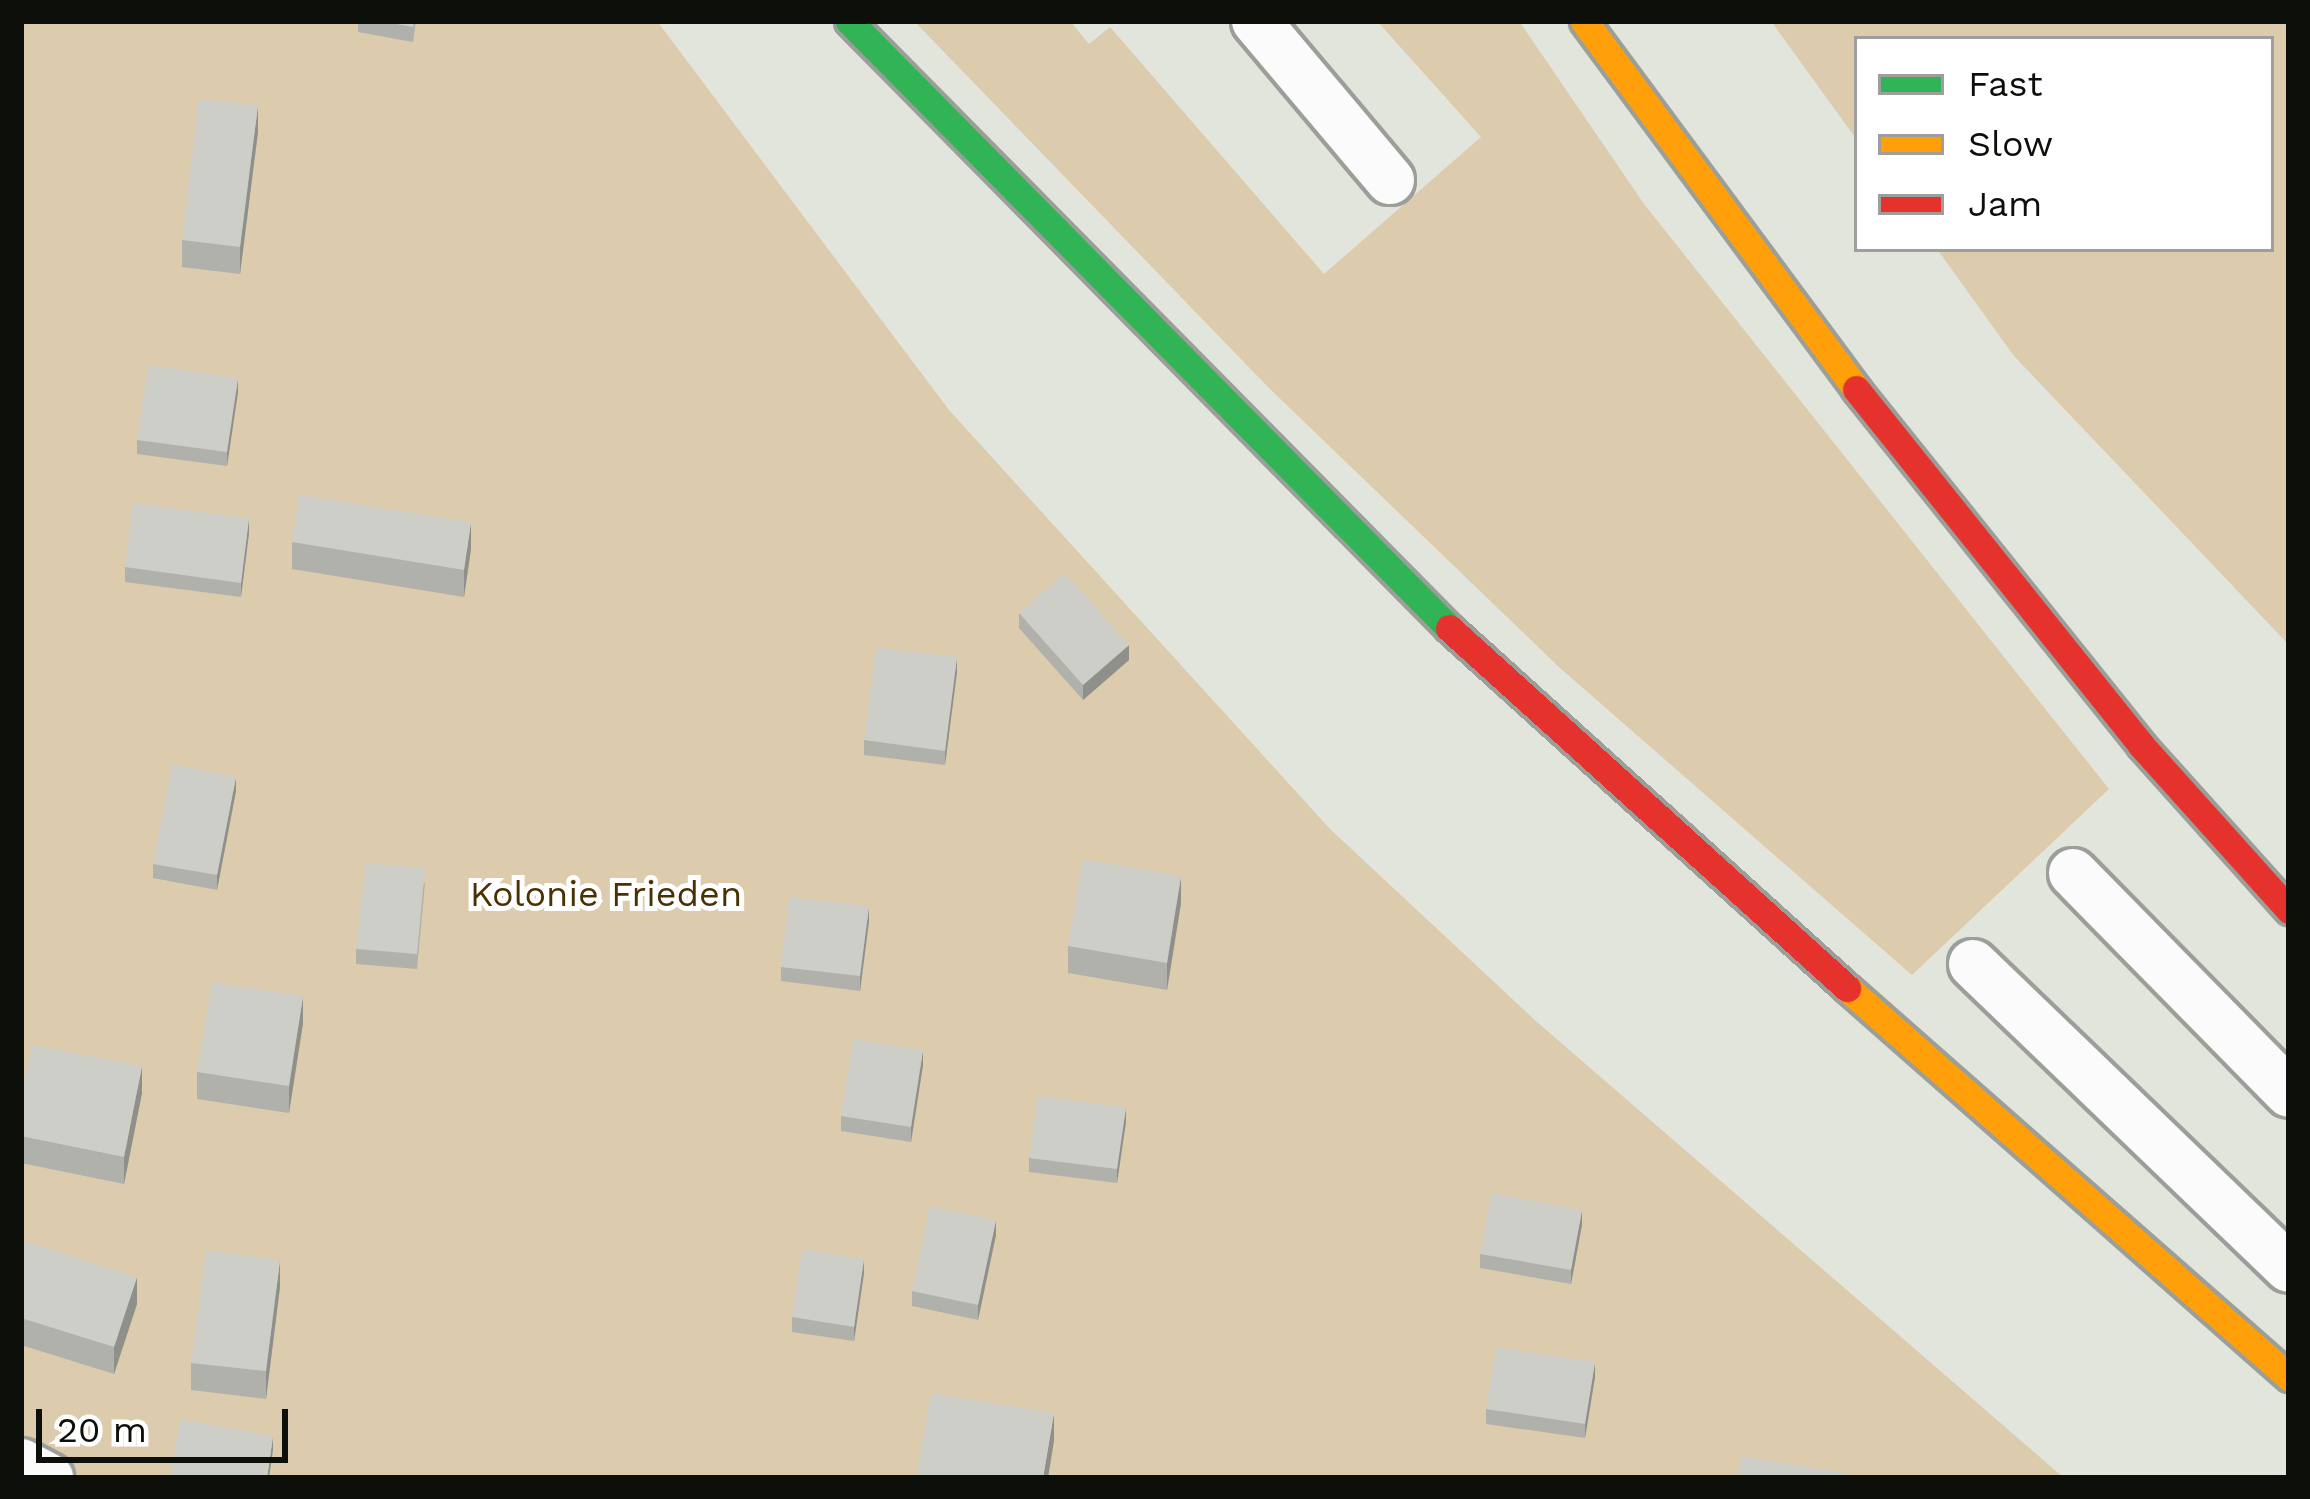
<!DOCTYPE html>
<html>
<head>
<meta charset="utf-8">
<style>
  body { margin:0 }
  #map { position:relative; width:2310px; height:1499px; overflow:hidden; background:#e1e5dc; font-family:"Work Sans",sans-serif }
  div>[style] { position:absolute }
  .green>* { inset:0; background:#dccbac }
  .roads { filter:drop-shadow(3px 0 #9c9f99) drop-shadow(-3px 0 #9c9f99) drop-shadow(0 3px #9c9f99) drop-shadow(0 -3px #9c9f99) }
  .lane>* { height:48px; margin:-24px; padding:0 24px; transform-origin:24px; border-radius:24px; background:#fafbfa }
  .fast>* { height:27px; margin:-13.5px; padding:0 13.5px; transform-origin:13.5px; border-radius:13.5px; background:#30b455 }
  .slow>* { height:27px; margin:-13.5px; padding:0 13.5px; transform-origin:13.5px; border-radius:13.5px; background:#ff9f0a }
  .jam>* { height:27px; margin:-13.5px; padding:0 13.5px; transform-origin:13.5px; border-radius:13.5px; background:#e5322d }
  .wall>* { inset:0; background:#b0b1ab }
  .shaded-wall>* { inset:0; background:#90908b }
  .building>* { inset:0; background:#cdcec7 }
  span { translate:-50% -50%; white-space:nowrap; text-align:center; line-height:1.15; -webkit-text-stroke:10px #fff; paint-order:stroke }
  .park-label { font-size:36px; color:#493103 }
  .frame { position:absolute; inset:0; border:24px solid #0c0f0a; pointer-events:none }
  .legend { position:absolute; left:1854px; top:36px; width:420px; height:216px; box-sizing:border-box; background:#fff; border:3px solid #9e9f9d; margin:0; padding:15px 21px; list-style:none; font-size:36px; color:#0c0f0a }
  .legend li { display:flex; align-items:center; gap:24px; height:60px }
  .legend b { width:60px; border:3px solid #9e9f9d }
  .scale { position:absolute; left:36px; top:1409px; width:252px; height:54px; box-sizing:border-box; border:6px solid #0c0f0a; border-top:0; padding-left:15px; font-size:36px; line-height:42px; white-space:nowrap; color:#0c0f0a; -webkit-text-stroke:9px #fff; paint-order:stroke }
</style>
</head>
<body>
<div id="map">
  <div class="green">
    <i style="clip-path:polygon(21px 21px,657px 21px,949px 410px,1330px 829px,1537px 1022px,2064px 1478px,21px 1478px)"></i>
    <i style="clip-path:polygon(914px 21px,1070px 21px,1089px 44px,1110px 27px,1324px 274px,1481px 137px,1377px 21px,1519px 21px,1644px 204px,2109px 789px,1912px 975px,1560px 668px,1267px 386px)"></i>
    <i style="clip-path:polygon(1771px 21px,2289px 21px,2289px 645px,2014px 356px,1937px 249px,2271px 249px,2271px 39px,1857px 39px,1857px 140px)"></i>
  </div>
  <div class="roads">
    <div class="lane">
      <i style="left:1256px;top:21px;width:208px;rotate:49.9deg"></i>
      <i style="left:2073px;top:873px;width:308px;rotate:45.5deg"></i>
      <i style="left:1973px;top:964px;width:438px;rotate:43.9deg"></i>
      <i style="left:21px;top:1463px;width:32px;rotate:28deg"></i>
    </div>
    <div class="fast">
      <i style="left:849px;top:21px;width:853px;rotate:45.33deg"></i>
    </div>
    <div class="slow">
      <i style="left:1584px;top:21px;width:458px;rotate:53.5deg"></i>
      <i style="left:1847px;top:988px;width:589px;rotate:41.35deg"></i>
    </div>
    <div class="jam">
      <i style="left:1856px;top:389px;width:456px;rotate:51.3deg"></i>
      <i style="left:2141px;top:745px;width:222px;rotate:48.1deg"></i>
      <i style="left:1449px;top:628px;width:537px;rotate:42.13deg"></i>
    </div>
  </div>
  <div class="wall">
    <i style="clip-path:polygon(358px 21px,416px 21px,413px 42px,358px 32px)"></i>
    <i style="clip-path:polygon(258px 132px,240px 274px,182px 267px,182px 240px)"></i>
    <i style="clip-path:polygon(238px 392px,227px 466px,137px 454px,137px 440px)"></i>
    <i style="clip-path:polygon(249px 533px,241px 597px,125px 582px,125px 567px)"></i>
    <i style="clip-path:polygon(292px 542px,471px 549px,464px 597px,292px 569px)"></i>
    <i style="clip-path:polygon(1019px 613px,1129px 660px,1083px 700px,1019px 628px)"></i>
    <i style="clip-path:polygon(957px 672px,945px 765px,864px 755px,864px 740px)"></i>
    <i style="clip-path:polygon(236px 791px,217px 890px,153px 878px,153px 864px)"></i>
    <i style="clip-path:polygon(425px 883px,417px 969px,356px 964px,356px 949px)"></i>
    <i style="clip-path:polygon(1181px 903px,1167px 990px,1068px 973px,1068px 946px)"></i>
    <i style="clip-path:polygon(869px 921px,860px 991px,781px 981px,781px 967px)"></i>
    <i style="clip-path:polygon(303px 1023px,289px 1113px,197px 1099px,197px 1072px)"></i>
    <i style="clip-path:polygon(923px 1065px,911px 1142px,841px 1131px,841px 1116px)"></i>
    <i style="clip-path:polygon(142px 1093px,124px 1184px,21px 1163px,21px 1099px)"></i>
    <i style="clip-path:polygon(1126px 1122px,1117px 1183px,1029px 1172px,1029px 1158px)"></i>
    <i style="clip-path:polygon(1582px 1225px,1571px 1284px,1480px 1268px,1480px 1254px)"></i>
    <i style="clip-path:polygon(996px 1235px,978px 1320px,912px 1306px,912px 1291px)"></i>
    <i style="clip-path:polygon(21px 1240px,137px 1304px,114px 1374px,21px 1345px)"></i>
    <i style="clip-path:polygon(864px 1273px,854px 1341px,792px 1332px,792px 1317px)"></i>
    <i style="clip-path:polygon(280px 1287px,266px 1399px,191px 1390px,191px 1363px)"></i>
    <i style="clip-path:polygon(1595px 1377px,1585px 1438px,1486px 1424px,1486px 1409px)"></i>
  </div>
  <div class="shaded-wall">
    <i style="clip-path:polygon(258px 105px,258px 132px,240px 274px,240px 247px)"></i>
    <i style="clip-path:polygon(238px 378px,238px 392px,227px 466px,227px 452px)"></i>
    <i style="clip-path:polygon(249px 518px,249px 533px,241px 597px,241px 583px)"></i>
    <i style="clip-path:polygon(471px 522px,471px 549px,464px 597px,464px 570px)"></i>
    <i style="clip-path:polygon(1129px 645px,1129px 660px,1083px 700px,1083px 685px)"></i>
    <i style="clip-path:polygon(957px 657px,957px 672px,945px 765px,945px 751px)"></i>
    <i style="clip-path:polygon(236px 777px,236px 791px,217px 890px,217px 875px)"></i>
    <i style="clip-path:polygon(1181px 876px,1181px 903px,1167px 990px,1167px 963px)"></i>
    <i style="clip-path:polygon(869px 906px,869px 921px,860px 991px,860px 976px)"></i>
    <i style="clip-path:polygon(303px 996px,303px 1023px,289px 1113px,289px 1086px)"></i>
    <i style="clip-path:polygon(923px 1050px,923px 1065px,911px 1142px,911px 1127px)"></i>
    <i style="clip-path:polygon(142px 1066px,142px 1093px,124px 1184px,124px 1157px)"></i>
    <i style="clip-path:polygon(1126px 1107px,1126px 1122px,1117px 1183px,1117px 1169px)"></i>
    <i style="clip-path:polygon(1582px 1210px,1582px 1225px,1571px 1284px,1571px 1270px)"></i>
    <i style="clip-path:polygon(996px 1220px,996px 1235px,978px 1320px,978px 1305px)"></i>
    <i style="clip-path:polygon(864px 1259px,864px 1273px,854px 1341px,854px 1327px)"></i>
    <i style="clip-path:polygon(280px 1260px,280px 1287px,266px 1399px,266px 1371px)"></i>
    <i style="clip-path:polygon(137px 1277px,137px 1304px,114px 1374px,114px 1347px)"></i>
    <i style="clip-path:polygon(1595px 1362px,1595px 1377px,1585px 1438px,1585px 1424px)"></i>
    <i style="clip-path:polygon(1054px 1413px,1054px 1441px,1048px 1478px,1043px 1478px)"></i>
    <i style="clip-path:polygon(273px 1436px,273px 1450px,269px 1478px,267px 1478px)"></i>
  </div>
  <div class="building">
    <i style="clip-path:polygon(379px 21px,414px 21px,413px 27px)"></i>
    <i style="clip-path:polygon(199px 99px,258px 105px,240px 247px,182px 240px)"></i>
    <i style="clip-path:polygon(148px 365px,238px 378px,227px 452px,137px 440px)"></i>
    <i style="clip-path:polygon(299px 495px,471px 522px,464px 570px,292px 542px)"></i>
    <i style="clip-path:polygon(133px 503px,249px 518px,241px 583px,125px 567px)"></i>
    <i style="clip-path:polygon(1065px 573px,1129px 645px,1083px 685px,1019px 613px)"></i>
    <i style="clip-path:polygon(876px 647px,957px 657px,945px 751px,864px 740px)"></i>
    <i style="clip-path:polygon(172px 764px,236px 777px,217px 875px,153px 864px)"></i>
    <i style="clip-path:polygon(1083px 859px,1181px 876px,1167px 963px,1068px 946px)"></i>
    <i style="clip-path:polygon(365px 863px,425px 868px,417px 954px,356px 949px)"></i>
    <i style="clip-path:polygon(789px 897px,869px 906px,860px 976px,781px 967px)"></i>
    <i style="clip-path:polygon(212px 982px,303px 996px,289px 1086px,197px 1072px)"></i>
    <i style="clip-path:polygon(853px 1039px,923px 1050px,911px 1127px,841px 1116px)"></i>
    <i style="clip-path:polygon(32px 1045px,142px 1066px,124px 1157px,21px 1136px,21px 1099px)"></i>
    <i style="clip-path:polygon(1038px 1096px,1126px 1107px,1117px 1169px,1029px 1158px)"></i>
    <i style="clip-path:polygon(1491px 1193px,1582px 1210px,1571px 1270px,1480px 1254px)"></i>
    <i style="clip-path:polygon(930px 1206px,996px 1220px,978px 1305px,912px 1291px)"></i>
    <i style="clip-path:polygon(21px 1240px,137px 1277px,114px 1347px,21px 1318px)"></i>
    <i style="clip-path:polygon(802px 1249px,864px 1259px,854px 1327px,792px 1317px)"></i>
    <i style="clip-path:polygon(206px 1250px,280px 1260px,266px 1371px,191px 1363px)"></i>
    <i style="clip-path:polygon(1496px 1347px,1595px 1362px,1585px 1424px,1486px 1409px)"></i>
    <i style="clip-path:polygon(931px 1393px,1054px 1413px,1043px 1478px,916px 1478px)"></i>
    <i style="clip-path:polygon(180px 1419px,273px 1436px,267px 1478px,170px 1478px)"></i>
    <i style="clip-path:polygon(1741px 1456px,1845px 1473px,1845px 1478px,1737px 1478px)"></i>
  </div>
  <div class="park-label">
    <span style="left:606px;top:895px">Kolonie Frieden</span>
  </div>
  <div class="frame"></div>
  <ul class="legend">
  <li><b style="height:15px;background:#30b455"></b>Fast</li>
  <li><b style="height:15px;background:#ff9f0a"></b>Slow</li>
  <li><b style="height:15px;background:#e5322d"></b>Jam</li>
  </ul>
  <div class="scale">20 m</div>
</div>
</body>
</html>
